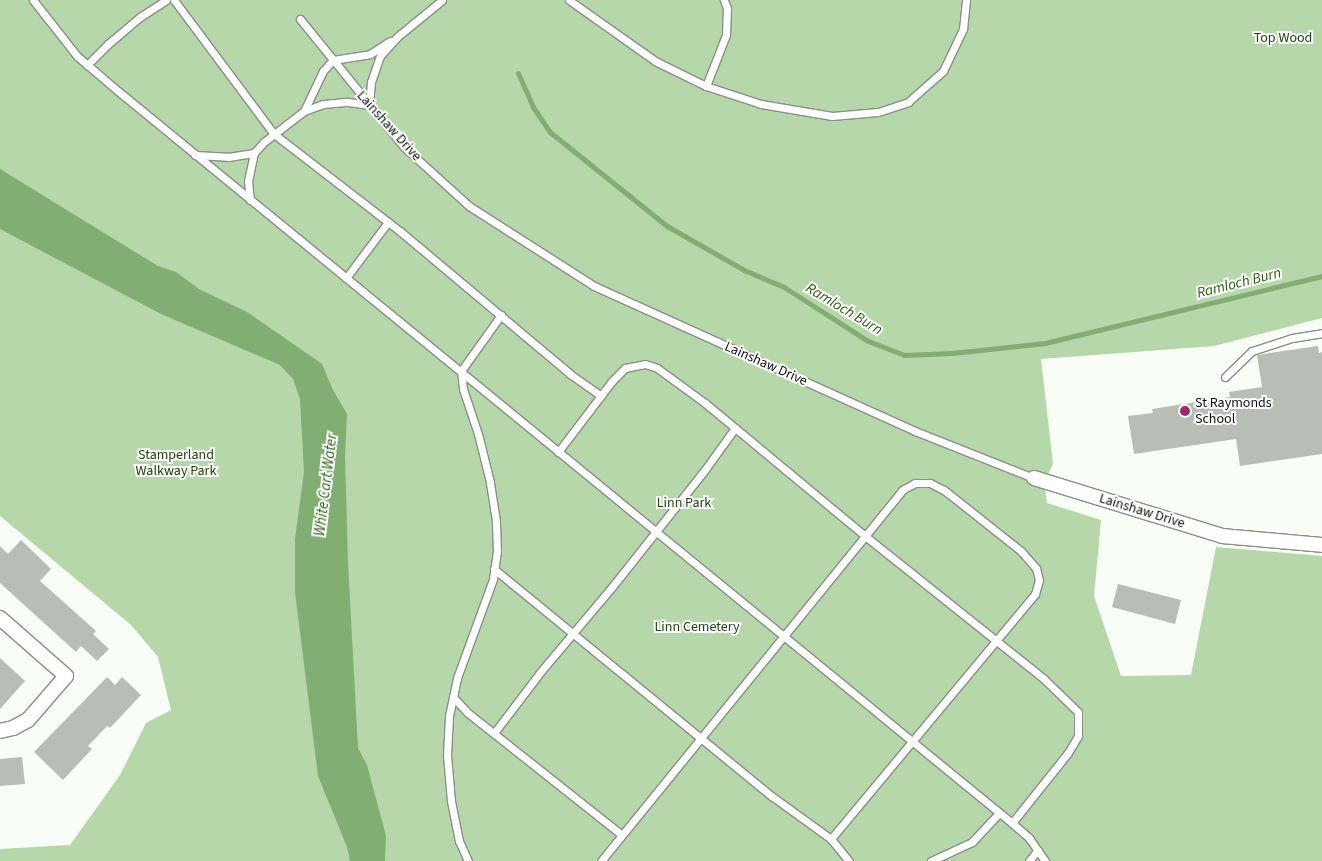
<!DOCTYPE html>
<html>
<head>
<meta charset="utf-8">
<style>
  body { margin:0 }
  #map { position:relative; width:1322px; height:861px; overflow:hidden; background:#f8fdf6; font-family:"Source Sans 3",sans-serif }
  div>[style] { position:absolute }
  .green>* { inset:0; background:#b5d7a9 }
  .water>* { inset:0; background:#82ad73 }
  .stream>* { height:5px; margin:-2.5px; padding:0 2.5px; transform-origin:2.5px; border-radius:2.5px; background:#82ad73 }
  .building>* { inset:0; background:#b8bdb6 }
  .roads { filter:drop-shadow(1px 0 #8a8f89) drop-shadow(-1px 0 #8a8f89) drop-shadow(0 1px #8a8f89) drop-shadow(0 -1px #8a8f89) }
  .lane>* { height:7px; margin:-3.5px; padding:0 3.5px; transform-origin:3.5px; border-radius:3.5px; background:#fff }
  .street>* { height:14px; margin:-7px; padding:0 7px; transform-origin:7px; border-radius:7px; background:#fff }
  .dots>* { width:14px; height:14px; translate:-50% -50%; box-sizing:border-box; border:2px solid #fff; border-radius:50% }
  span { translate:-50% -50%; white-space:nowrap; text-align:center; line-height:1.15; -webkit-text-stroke:4px #fff; paint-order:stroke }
  .park-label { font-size:14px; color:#1d4608 }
  .street-label { font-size:14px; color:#0f110f }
  .poi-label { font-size:14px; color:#0f110f }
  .left { translate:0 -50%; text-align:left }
  .water-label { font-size:15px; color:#2b600f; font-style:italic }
</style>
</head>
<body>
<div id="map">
  <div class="green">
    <i style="clip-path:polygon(0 0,1322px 0,1322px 318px,1214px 346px,1041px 359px,1053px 464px,1044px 483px,1047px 503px,1101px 520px,1094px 596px,1121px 676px,1191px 675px,1216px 547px,1322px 556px,1322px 861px,0 861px,0 849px,70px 845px,120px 775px,146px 723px,171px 710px,158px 657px,131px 625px,0 516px)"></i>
  </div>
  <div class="water">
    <i style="clip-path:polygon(0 169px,158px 266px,176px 272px,199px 289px,247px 312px,322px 364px,332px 388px,347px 414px,345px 457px,348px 563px,358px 748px,367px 765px,386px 836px,385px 861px,350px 861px,347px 847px,318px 776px,295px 592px,295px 539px,304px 472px,300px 399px,293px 379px,280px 365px,161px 314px,0 229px)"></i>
  </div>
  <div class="stream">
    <i style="left:518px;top:73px;width:37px;rotate:66deg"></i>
    <i style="left:533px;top:107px;width:30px;rotate:56deg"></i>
    <i style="left:550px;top:132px;width:150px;rotate:38.8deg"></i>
    <i style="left:667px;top:226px;width:89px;rotate:29.7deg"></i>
    <i style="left:744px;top:270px;width:43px;rotate:23deg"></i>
    <i style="left:784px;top:287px;width:100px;rotate:32.7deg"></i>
    <i style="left:868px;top:341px;width:39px;rotate:21deg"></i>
    <i style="left:904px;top:355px;width:48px;rotate:-2.4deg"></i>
    <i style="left:952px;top:353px;width:94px;rotate:-6.1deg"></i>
    <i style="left:1045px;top:343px;width:285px;rotate:-13.6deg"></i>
  </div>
  <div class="building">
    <i style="clip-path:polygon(1318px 346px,1319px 353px,1322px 352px,1322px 454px,1240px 466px,1236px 439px,1134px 454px,1128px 416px,1153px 413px,1152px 409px,1230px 397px,1229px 392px,1262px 387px,1257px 355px)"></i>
    <i style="clip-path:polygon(21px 540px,51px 569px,40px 581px,96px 631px,93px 634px,109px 649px,97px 661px,81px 646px,76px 652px,0 583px,0 546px,8px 554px)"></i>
    <i style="clip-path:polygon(1118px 584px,1181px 600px,1175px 624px,1112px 607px)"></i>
    <i style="clip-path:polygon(0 658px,25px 681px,0 709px)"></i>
    <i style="clip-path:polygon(107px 677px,115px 685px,122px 677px,141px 695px,110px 728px,107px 726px,88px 746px,92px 749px,63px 780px,34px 752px)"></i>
    <i style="clip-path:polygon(22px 757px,25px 784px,0 786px,0 759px)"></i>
  </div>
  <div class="roads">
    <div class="lane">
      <i style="left:33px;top:0;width:71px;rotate:51.8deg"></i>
      <i style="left:77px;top:56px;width:54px;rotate:40.5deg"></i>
      <i style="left:118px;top:91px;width:1155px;rotate:39.31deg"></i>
      <i style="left:1012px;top:823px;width:23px;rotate:41deg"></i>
      <i style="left:1029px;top:838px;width:28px;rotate:55deg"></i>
      <i style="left:174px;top:0;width:167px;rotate:53.3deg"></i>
      <i style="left:274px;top:134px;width:160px;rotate:37.7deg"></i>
      <i style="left:401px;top:232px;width:221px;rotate:40deg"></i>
      <i style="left:570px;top:374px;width:38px;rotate:35deg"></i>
      <i style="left:569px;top:0;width:105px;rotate:35.3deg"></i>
      <i style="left:655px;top:61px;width:57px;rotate:26.1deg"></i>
      <i style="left:706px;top:86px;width:58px;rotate:18.1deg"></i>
      <i style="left:761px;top:104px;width:72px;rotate:9.6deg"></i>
      <i style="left:832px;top:116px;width:46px;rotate:-5deg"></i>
      <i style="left:878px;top:112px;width:32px;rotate:-18deg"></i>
      <i style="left:908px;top:102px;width:47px;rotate:-41.5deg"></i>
      <i style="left:943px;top:71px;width:47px;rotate:-64.5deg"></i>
      <i style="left:963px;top:29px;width:29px;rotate:-84deg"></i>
      <i style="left:300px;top:19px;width:165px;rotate:50.9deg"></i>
      <i style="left:404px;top:147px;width:88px;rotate:42.2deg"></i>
      <i style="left:469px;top:206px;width:148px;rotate:32.6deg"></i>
      <i style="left:594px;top:286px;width:352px;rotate:24.3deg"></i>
      <i style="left:915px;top:431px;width:128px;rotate:21.6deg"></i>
      <i style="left:87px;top:65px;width:30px;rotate:-45deg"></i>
      <i style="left:108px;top:44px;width:42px;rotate:-40.2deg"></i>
      <i style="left:140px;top:17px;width:31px;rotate:-33deg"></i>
      <i style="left:706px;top:86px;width:55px;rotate:-68.6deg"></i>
      <i style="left:726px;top:35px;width:27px;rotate:-88deg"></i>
      <i style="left:727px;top:8px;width:9px;rotate:-111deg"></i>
      <i style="left:304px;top:111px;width:44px;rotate:-64.6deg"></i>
      <i style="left:323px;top:71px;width:15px;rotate:-48deg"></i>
      <i style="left:333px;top:60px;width:37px;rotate:-9deg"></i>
      <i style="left:370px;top:54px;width:24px;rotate:-33deg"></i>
      <i style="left:195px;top:155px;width:33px;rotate:3deg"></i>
      <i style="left:228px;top:157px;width:26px;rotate:-9deg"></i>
      <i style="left:250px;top:200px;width:19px;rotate:-96deg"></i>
      <i style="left:248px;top:181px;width:29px;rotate:-78deg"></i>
      <i style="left:254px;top:153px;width:15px;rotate:-48deg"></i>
      <i style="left:264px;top:142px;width:51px;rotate:-37.8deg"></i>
      <i style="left:304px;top:111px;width:20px;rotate:-20deg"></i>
      <i style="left:323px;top:104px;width:25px;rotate:-5deg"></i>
      <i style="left:348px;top:102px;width:21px;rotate:8deg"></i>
      <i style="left:369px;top:105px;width:23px;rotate:-85deg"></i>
      <i style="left:371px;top:82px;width:28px;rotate:-71deg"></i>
      <i style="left:380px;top:56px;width:25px;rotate:-48deg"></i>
      <i style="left:397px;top:37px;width:58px;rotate:-39.4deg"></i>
      <i style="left:346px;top:278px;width:70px;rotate:-53.1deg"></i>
      <i style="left:1225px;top:377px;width:37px;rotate:-44deg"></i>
      <i style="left:1252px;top:351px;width:42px;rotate:-18deg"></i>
      <i style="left:1292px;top:338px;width:30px;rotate:-9deg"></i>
      <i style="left:558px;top:452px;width:89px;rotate:-52.7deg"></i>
      <i style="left:612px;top:381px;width:18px;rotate:-45deg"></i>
      <i style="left:625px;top:368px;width:20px;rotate:-11deg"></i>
      <i style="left:645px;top:364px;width:13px;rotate:18deg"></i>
      <i style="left:657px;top:368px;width:59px;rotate:36.1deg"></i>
      <i style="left:705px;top:403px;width:208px;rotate:39.7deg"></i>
      <i style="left:865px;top:536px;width:229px;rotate:38.6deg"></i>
      <i style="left:1044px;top:679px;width:47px;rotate:44.1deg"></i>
      <i style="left:1078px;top:712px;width:24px;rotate:90deg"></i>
      <i style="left:1078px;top:736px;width:21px;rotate:121deg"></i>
      <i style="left:1067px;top:754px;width:88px;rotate:128.6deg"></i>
      <i style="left:494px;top:569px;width:360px;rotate:39.3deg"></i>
      <i style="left:773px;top:797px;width:72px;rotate:35.9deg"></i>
      <i style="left:831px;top:839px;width:28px;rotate:51deg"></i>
      <i style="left:453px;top:697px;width:22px;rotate:47deg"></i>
      <i style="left:468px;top:713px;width:196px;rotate:38.4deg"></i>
      <i style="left:494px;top:733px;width:79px;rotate:-52.7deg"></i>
      <i style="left:542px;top:670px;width:109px;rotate:-49.9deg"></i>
      <i style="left:612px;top:587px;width:148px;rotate:-51.6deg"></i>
      <i style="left:704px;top:471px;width:53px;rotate:-54.2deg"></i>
      <i style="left:468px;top:861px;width:22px;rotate:-114deg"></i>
      <i style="left:459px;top:841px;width:41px;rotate:-101.3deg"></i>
      <i style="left:451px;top:801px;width:46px;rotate:-95deg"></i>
      <i style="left:447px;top:755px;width:39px;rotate:-87deg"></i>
      <i style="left:449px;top:716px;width:39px;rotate:-78deg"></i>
      <i style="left:457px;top:678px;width:105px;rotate:-70deg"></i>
      <i style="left:493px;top:579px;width:27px;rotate:-82deg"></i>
      <i style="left:497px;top:552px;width:31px;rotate:-92deg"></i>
      <i style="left:496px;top:521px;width:39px;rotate:-99deg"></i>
      <i style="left:490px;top:482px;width:49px;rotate:-104deg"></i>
      <i style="left:478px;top:434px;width:47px;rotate:-108.4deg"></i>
      <i style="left:463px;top:389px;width:18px;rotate:-96deg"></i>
      <i style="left:461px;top:371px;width:69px;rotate:-54.5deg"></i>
      <i style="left:601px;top:861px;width:478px;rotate:-50.9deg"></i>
      <i style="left:902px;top:490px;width:15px;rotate:-28deg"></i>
      <i style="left:915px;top:483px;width:15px"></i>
      <i style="left:930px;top:483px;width:16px;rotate:27deg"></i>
      <i style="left:944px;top:490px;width:98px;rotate:38.4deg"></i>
      <i style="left:1021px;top:551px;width:23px;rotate:49deg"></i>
      <i style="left:1036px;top:568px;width:12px;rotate:76deg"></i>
      <i style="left:1039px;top:580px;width:15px;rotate:106deg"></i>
      <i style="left:1035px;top:594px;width:319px;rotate:129.8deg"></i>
      <i style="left:931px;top:861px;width:45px;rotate:-24.9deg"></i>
      <i style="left:972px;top:842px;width:40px;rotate:-47deg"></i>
      <i style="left:1029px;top:861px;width:14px;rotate:-51deg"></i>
    </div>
    <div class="street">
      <i style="left:1034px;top:478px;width:197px;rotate:17.1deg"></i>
      <i style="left:1222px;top:536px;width:100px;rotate:5.1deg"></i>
      <i style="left:0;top:618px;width:88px;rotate:41.3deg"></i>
      <i style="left:66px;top:676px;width:58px;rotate:130.8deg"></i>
      <i style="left:28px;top:720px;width:17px;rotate:152deg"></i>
      <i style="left:13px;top:728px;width:13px;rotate:167deg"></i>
    </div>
  </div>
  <div class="dots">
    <i style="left:1185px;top:411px;background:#a32373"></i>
  </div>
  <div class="park-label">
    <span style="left:1283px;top:38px">Top Wood</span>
    <span style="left:176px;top:463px">Stamperland<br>Walkway Park</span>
    <span style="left:684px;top:503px">Linn Park</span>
    <span style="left:697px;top:627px">Linn Cemetery</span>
  </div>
  <div class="street-label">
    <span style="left:389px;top:126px;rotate:48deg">Lainshaw Drive</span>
    <span style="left:766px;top:364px;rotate:24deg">Lainshaw Drive</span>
    <span style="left:1142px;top:511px;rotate:17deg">Lainshaw Drive</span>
  </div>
  <div class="poi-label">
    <span class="left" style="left:1195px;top:411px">St Raymonds<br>School</span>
  </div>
  <div class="water-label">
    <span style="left:1239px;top:283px;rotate:-14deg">Ramloch Burn</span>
    <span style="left:844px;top:309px;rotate:31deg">Ramloch Burn</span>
    <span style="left:326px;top:485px;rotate:-83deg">White Cart Water</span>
  </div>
</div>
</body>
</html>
